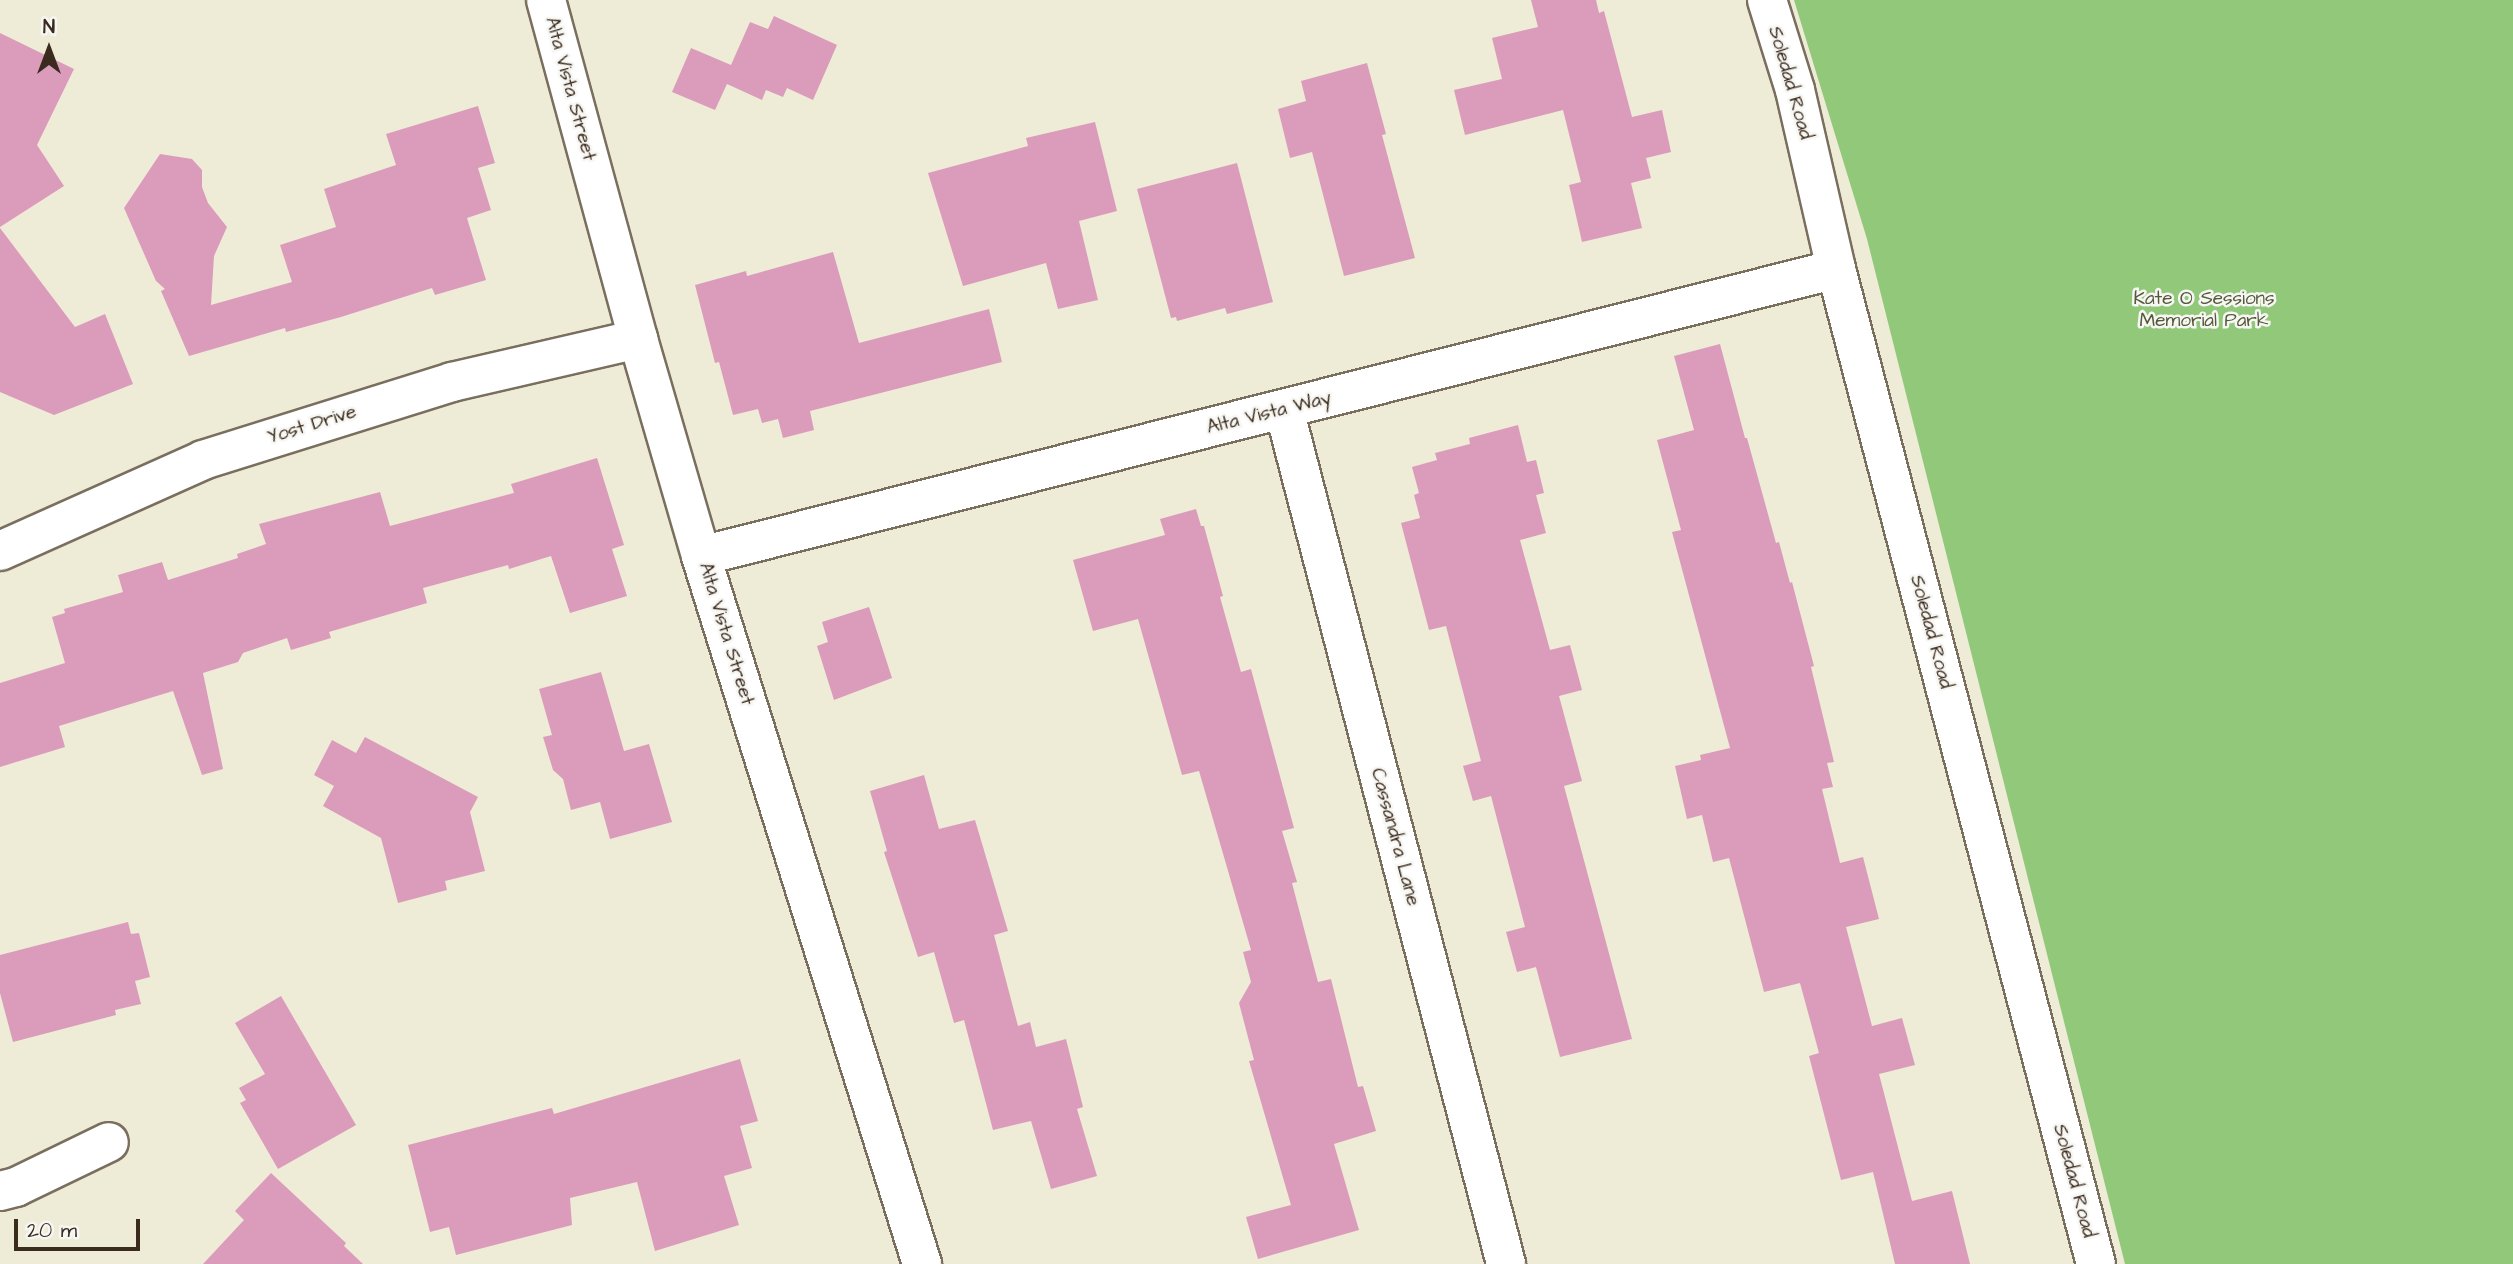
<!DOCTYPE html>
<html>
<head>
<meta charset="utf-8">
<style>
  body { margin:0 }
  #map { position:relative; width:2513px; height:1264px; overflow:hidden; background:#eeebd7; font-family:"Architects Daughter",sans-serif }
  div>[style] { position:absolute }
  .green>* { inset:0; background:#91c87a }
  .building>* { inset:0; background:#db9cbc }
  .roads { filter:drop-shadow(2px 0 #7a6e5f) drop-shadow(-2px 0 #7a6e5f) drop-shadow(0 2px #7a6e5f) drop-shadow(0 -2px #7a6e5f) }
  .minor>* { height:38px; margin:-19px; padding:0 19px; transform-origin:19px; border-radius:19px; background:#fff }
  span { translate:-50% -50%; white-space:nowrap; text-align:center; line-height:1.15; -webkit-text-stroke:5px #f6f6f2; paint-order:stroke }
  .street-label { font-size:19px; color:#3b2a1e }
  .park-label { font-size:19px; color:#55593a }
  .north { position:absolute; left:14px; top:14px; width:70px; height:70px; -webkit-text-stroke:5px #f6f6f2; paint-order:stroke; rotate:0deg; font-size:19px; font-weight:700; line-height:28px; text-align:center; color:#3b2a1e }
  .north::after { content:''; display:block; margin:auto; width:24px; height:32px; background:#3b2a1e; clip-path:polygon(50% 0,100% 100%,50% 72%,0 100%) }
  .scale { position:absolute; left:14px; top:1219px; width:126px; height:32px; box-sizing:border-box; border:4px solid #3b2a1e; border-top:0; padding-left:9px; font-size:21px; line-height:24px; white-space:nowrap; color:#3b2a1e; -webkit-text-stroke:5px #f6f6f2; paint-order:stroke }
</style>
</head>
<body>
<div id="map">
  <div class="green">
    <i style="clip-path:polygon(1794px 0,2513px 0,2513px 1264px,2125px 1264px,1867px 239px)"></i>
  </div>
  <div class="building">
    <i style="clip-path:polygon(1531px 0,1596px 0,1599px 13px,1604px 11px,1632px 117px,1662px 110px,1671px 152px,1646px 158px,1651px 178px,1631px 183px,1642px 228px,1582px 242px,1569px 185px,1581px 182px,1563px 110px,1465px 135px,1454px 90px,1502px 79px,1492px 38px,1538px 27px)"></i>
    <i style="clip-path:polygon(774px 16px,837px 45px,813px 100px,787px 88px,783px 97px,766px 90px,762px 100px,727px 84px,715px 110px,672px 92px,691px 48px,731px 65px,750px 22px,768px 29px)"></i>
    <i style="clip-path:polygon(0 33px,74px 69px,37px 145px,64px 186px,0 227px)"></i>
    <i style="clip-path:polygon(1367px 63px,1386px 134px,1382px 135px,1415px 258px,1344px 276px,1312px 152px,1290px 158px,1278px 109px,1306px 101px,1301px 81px)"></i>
    <i style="clip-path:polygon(478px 106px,495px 163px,478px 168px,491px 210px,467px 218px,486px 280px,435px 295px,432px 288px,341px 317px,286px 332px,285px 328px,189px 356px,161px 291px,165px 289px,156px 281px,124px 208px,160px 154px,192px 159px,202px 170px,202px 187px,208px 203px,227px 227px,214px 256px,211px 305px,292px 282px,280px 245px,336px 227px,324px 189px,396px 165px,386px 134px)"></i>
    <i style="clip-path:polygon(1095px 122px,1117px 211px,1079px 221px,1098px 300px,1058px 309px,1046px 263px,963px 286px,928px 173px,1028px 146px,1026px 138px)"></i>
    <i style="clip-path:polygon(1237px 163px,1273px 302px,1227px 314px,1225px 308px,1177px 321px,1176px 317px,1171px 318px,1137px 189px)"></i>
    <i style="clip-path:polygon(0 228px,75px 327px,105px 314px,133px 384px,54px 415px,0 392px)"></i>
    <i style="clip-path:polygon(833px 252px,859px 343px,989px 309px,1002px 362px,810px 411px,814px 430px,783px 438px,778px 419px,762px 423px,758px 409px,733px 415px,719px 362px,715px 363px,695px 285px,746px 271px,747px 276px)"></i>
    <i style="clip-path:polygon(1720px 344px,1745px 438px,1747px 438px,1776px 543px,1779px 542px,1790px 583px,1792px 582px,1814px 666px,1811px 667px,1834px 762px,1827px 763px,1833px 787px,1822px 789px,1840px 863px,1863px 857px,1879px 919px,1846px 927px,1872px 1026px,1902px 1018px,1915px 1065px,1879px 1074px,1912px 1201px,1952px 1191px,1970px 1264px,1895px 1264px,1873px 1172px,1841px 1180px,1809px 1056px,1819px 1053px,1800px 983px,1764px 992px,1729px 858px,1713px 862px,1702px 815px,1687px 819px,1675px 766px,1701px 760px,1700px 755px,1730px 748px,1672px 532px,1681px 530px,1657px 440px,1694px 430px,1674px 356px)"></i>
    <i style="clip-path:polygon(1518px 425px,1527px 462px,1536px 460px,1544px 493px,1536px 495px,1546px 533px,1520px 540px,1550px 650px,1570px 645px,1582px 690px,1559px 696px,1582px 781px,1564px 786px,1632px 1039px,1560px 1057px,1536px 967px,1517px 972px,1506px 932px,1525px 927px,1491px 796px,1473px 801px,1463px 766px,1481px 761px,1446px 626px,1429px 630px,1401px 523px,1420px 518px,1414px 495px,1419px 493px,1412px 467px,1437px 460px,1435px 453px,1470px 444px,1469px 438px)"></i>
    <i style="clip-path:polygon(597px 458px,624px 545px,612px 549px,627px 596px,570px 613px,551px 556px,509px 569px,508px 565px,423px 588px,427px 603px,329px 632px,331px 638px,291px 650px,287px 638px,243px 653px,238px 662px,203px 673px,223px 769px,202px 775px,173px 691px,59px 726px,65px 747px,0 767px,0 683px,65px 663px,52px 617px,65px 613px,64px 609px,123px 592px,118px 575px,162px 562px,168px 580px,238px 558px,237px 554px,266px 544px,259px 524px,380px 492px,390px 526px,514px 493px,511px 484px)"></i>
    <i style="clip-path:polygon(1196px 509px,1201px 526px,1204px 526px,1223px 596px,1220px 597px,1241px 672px,1251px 669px,1294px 828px,1282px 831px,1297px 882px,1292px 883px,1318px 982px,1331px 979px,1358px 1087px,1363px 1086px,1376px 1131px,1334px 1144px,1359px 1230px,1258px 1259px,1246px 1217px,1291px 1205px,1249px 1061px,1254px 1060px,1239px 1003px,1251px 982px,1243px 952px,1251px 950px,1199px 771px,1182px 775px,1138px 619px,1093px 631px,1073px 560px,1165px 535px,1160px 519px)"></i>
    <i style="clip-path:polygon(869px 607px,892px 678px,834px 700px,817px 646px,828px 642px,822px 622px)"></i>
    <i style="clip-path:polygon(601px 672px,624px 751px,649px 744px,672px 822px,610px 839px,600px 802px,571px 810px,563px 779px,553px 770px,543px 737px,552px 735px,539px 689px)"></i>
    <i style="clip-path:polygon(365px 737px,478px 797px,470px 812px,485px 871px,445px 881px,447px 890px,398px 903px,381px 838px,323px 806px,334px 786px,314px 775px,332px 740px,356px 753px)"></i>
    <i style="clip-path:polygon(924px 775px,939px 829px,975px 820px,1008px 931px,994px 935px,1018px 1026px,1030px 1022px,1036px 1047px,1066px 1039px,1083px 1107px,1077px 1109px,1097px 1176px,1051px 1189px,1031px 1121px,993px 1130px,964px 1020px,954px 1023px,934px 952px,918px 957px,884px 852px,887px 851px,870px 791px)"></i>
    <i style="clip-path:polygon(128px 922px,131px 934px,139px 933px,150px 977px,135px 981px,141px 1004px,115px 1010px,116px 1015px,13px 1042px,0 993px,0 955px)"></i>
    <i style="clip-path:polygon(281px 996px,356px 1125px,278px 1169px,240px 1103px,246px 1100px,239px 1088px,265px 1074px,235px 1023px)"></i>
    <i style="clip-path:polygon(740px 1059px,758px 1121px,740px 1126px,752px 1168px,724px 1176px,739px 1225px,655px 1251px,637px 1182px,570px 1198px,572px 1225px,456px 1255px,449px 1227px,430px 1232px,408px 1145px,552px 1108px,554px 1114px)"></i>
    <i style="clip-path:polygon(271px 1173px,346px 1243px,344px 1246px,363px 1264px,203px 1264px,244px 1220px,235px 1211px)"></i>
  </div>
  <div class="roads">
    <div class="minor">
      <i style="left:546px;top:0;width:351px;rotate:74.8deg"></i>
      <i style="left:638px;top:339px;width:226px;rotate:73.8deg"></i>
      <i style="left:701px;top:556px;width:742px;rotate:72.66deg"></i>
      <i style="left:1767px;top:0;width:94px;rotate:72.7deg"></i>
      <i style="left:1795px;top:90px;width:184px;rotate:77.1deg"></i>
      <i style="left:1836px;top:269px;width:1028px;rotate:75.36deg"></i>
      <i style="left:1284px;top:409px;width:883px;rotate:75.44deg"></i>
      <i style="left:0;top:551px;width:222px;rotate:-24.1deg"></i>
      <i style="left:203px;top:460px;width:261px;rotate:-17.4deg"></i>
      <i style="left:452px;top:382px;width:191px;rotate:-13deg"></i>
      <i style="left:701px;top:556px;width:1171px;rotate:-14.19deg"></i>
      <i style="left:0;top:1191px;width:16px;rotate:-14deg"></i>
      <i style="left:16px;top:1187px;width:103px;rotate:-25.8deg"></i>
    </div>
  </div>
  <div class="street-label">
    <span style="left:1790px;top:83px;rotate:74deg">Soledad Road</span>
    <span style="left:570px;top:89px;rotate:75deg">Alta Vista Street</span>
    <span style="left:1269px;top:413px;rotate:-14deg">Alta Vista Way</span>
    <span style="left:312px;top:425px;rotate:-17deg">Yost Drive</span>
    <span style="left:1931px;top:632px;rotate:75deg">Soledad Road</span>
    <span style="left:726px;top:634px;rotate:73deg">Alta Vista Street</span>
    <span style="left:1395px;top:837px;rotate:75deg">Cassandra Lane</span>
    <span style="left:2074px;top:1181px;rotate:75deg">Soledad Road</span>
  </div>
  <div class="park-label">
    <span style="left:2204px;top:310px">Kate O Sessions<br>Memorial Park</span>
  </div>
  <div class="north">N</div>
  <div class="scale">20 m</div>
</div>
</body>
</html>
